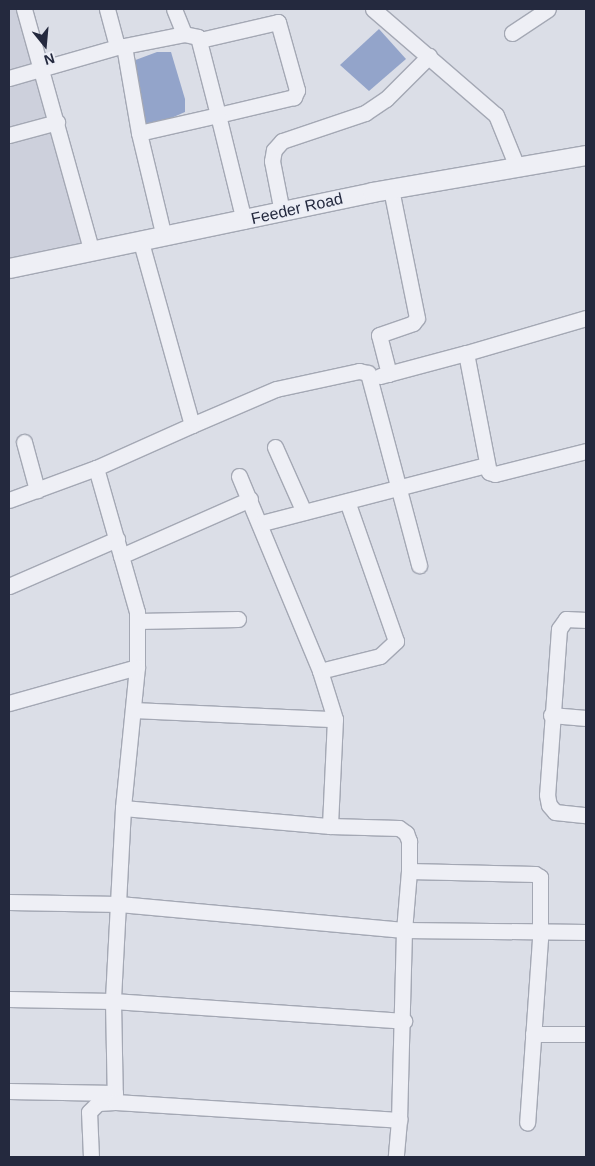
<!DOCTYPE html>
<html>
<head>
<meta charset="utf-8">
<style>
  body { margin:0 }
  #map { position:relative; width:595px; height:1166px; overflow:hidden; background:#dbdee7; font-family:Helvetica,sans-serif }
  div>[style] { position:absolute }
  .built>* { inset:0; background:#cdd0dc }
  .water>* { inset:0; background:#93a4ca }
  .roads { filter:drop-shadow(1px 0 #a4a8b4) drop-shadow(-1px 0 #a4a8b4) drop-shadow(0 1px #a4a8b4) drop-shadow(0 -1px #a4a8b4) }
  .minor>* { height:15px; margin:-7.5px; padding:0 7.5px; transform-origin:7.5px; border-radius:7.5px; background:#eeeff5 }
  .tertiary>* { height:19px; margin:-9.5px; padding:0 9.5px; transform-origin:9.5px; border-radius:9.5px; background:#eeeff5 }
  span { translate:-50% -50%; white-space:nowrap; text-align:center; line-height:1.15; -webkit-text-stroke:4px #ebedf5; paint-order:stroke }
  .street-label { font-size:16px; color:#24293e }
  .frame { position:absolute; inset:0; border:10px solid #24293e; pointer-events:none }
  .north { position:absolute; left:20px; top:20px; width:50px; height:50px; -webkit-text-stroke:4px #ebedf5; paint-order:stroke; rotate:163deg; font-size:14px; font-weight:700; line-height:20px; text-align:center; color:#24293e }
  .north::after { content:''; display:block; margin:auto; width:18px; height:22px; background:#24293e; clip-path:polygon(50% 0,100% 100%,50% 72%,0 100%) }
</style>
</head>
<body>
<div id="map">
  <div class="built">
    <i style="clip-path:polygon(9px 9px,19px 9px,85px 248px,9px 264px)"></i>
  </div>
  <div class="water">
    <i style="clip-path:polygon(379px 29px,406px 59px,369px 91px,340px 65px)"></i>
    <i style="clip-path:polygon(157px 52px,171px 52px,185px 99px,185px 112px,162px 122px,141px 124px,135px 118px,121px 74px,122px 65px)"></i>
  </div>
  <div class="roads">
    <div class="minor">
      <i style="left:24px;top:9px;width:252px;rotate:74.4deg"></i>
      <i style="left:107px;top:9px;width:39px;rotate:75deg"></i>
      <i style="left:117px;top:47px;width:7px;rotate:-8deg"></i>
      <i style="left:124px;top:46px;width:88px;rotate:80.2deg"></i>
      <i style="left:139px;top:133px;width:107px;rotate:76.5deg"></i>
      <i style="left:174px;top:9px;width:27px;rotate:68deg"></i>
      <i style="left:373px;top:9px;width:162px;rotate:40.8deg"></i>
      <i style="left:496px;top:115px;width:56px;rotate:68deg"></i>
      <i style="left:512px;top:33px;width:43px;rotate:-33.7deg"></i>
      <i style="left:200px;top:40px;width:80px;rotate:-13deg"></i>
      <i style="left:278px;top:22px;width:71px;rotate:74.4deg"></i>
      <i style="left:297px;top:90px;width:8px;rotate:113deg"></i>
      <i style="left:294px;top:97px;width:78px;rotate:166.7deg"></i>
      <i style="left:218px;top:115px;width:109px;rotate:76.2deg"></i>
      <i style="left:124px;top:46px;width:61px;rotate:-11.3deg"></i>
      <i style="left:184px;top:34px;width:14px;rotate:12deg"></i>
      <i style="left:198px;top:37px;width:81px;rotate:75.6deg"></i>
      <i style="left:218px;top:115px;width:81px;rotate:167.2deg"></i>
      <i style="left:9px;top:78px;width:112px;rotate:-16deg"></i>
      <i style="left:9px;top:135px;width:50px;rotate:-15.2deg"></i>
      <i style="left:282px;top:212px;width:52px;rotate:-101.1deg"></i>
      <i style="left:272px;top:161px;width:11px;rotate:-80deg"></i>
      <i style="left:274px;top:150px;width:12px;rotate:-48deg"></i>
      <i style="left:282px;top:141px;width:88px;rotate:-18.6deg"></i>
      <i style="left:365px;top:113px;width:25px;rotate:-34deg"></i>
      <i style="left:386px;top:99px;width:61px;rotate:-45deg"></i>
      <i style="left:586px;top:318px;width:125px;rotate:163.7deg"></i>
      <i style="left:466px;top:353px;width:121px;rotate:79.1deg"></i>
      <i style="left:489px;top:472px;width:6px;rotate:18deg"></i>
      <i style="left:495px;top:474px;width:94px;rotate:-14.2deg"></i>
      <i style="left:389px;top:374px;width:40px;rotate:-104.4deg"></i>
      <i style="left:379px;top:335px;width:36px;rotate:-19deg"></i>
      <i style="left:413px;top:323px;width:6px;rotate:-51deg"></i>
      <i style="left:417px;top:318px;width:132px;rotate:-101.4deg"></i>
      <i style="left:380px;top:376px;width:89px;rotate:-15deg"></i>
      <i style="left:192px;top:425px;width:91px;rotate:-23.2deg"></i>
      <i style="left:276px;top:389px;width:85px;rotate:-12.2deg"></i>
      <i style="left:359px;top:371px;width:9px;rotate:13deg"></i>
      <i style="left:368px;top:373px;width:199px;rotate:75.1deg"></i>
      <i style="left:24px;top:442px;width:50px;rotate:74.8deg"></i>
      <i style="left:275px;top:447px;width:71px;rotate:66deg"></i>
      <i style="left:96px;top:468px;width:150px;rotate:74.1deg"></i>
      <i style="left:137px;top:612px;width:55px;rotate:90deg"></i>
      <i style="left:137px;top:667px;width:142px;rotate:95.7deg"></i>
      <i style="left:123px;top:808px;width:193px;rotate:93deg"></i>
      <i style="left:113px;top:1001px;width:101px;rotate:88.9deg"></i>
      <i style="left:239px;top:476px;width:211px;rotate:67.4deg"></i>
      <i style="left:320px;top:671px;width:50px;rotate:72.6deg"></i>
      <i style="left:335px;top:719px;width:107px;rotate:92.7deg"></i>
      <i style="left:9px;top:500px;width:93px;rotate:-20.2deg"></i>
      <i style="left:96px;top:468px;width:105px;rotate:-24.1deg"></i>
      <i style="left:192px;top:425px;width:190px;rotate:-105.6deg"></i>
      <i style="left:262px;top:523px;width:232px;rotate:-14.5deg"></i>
      <i style="left:121px;top:556px;width:141px;rotate:-23.8deg"></i>
      <i style="left:9px;top:586px;width:118px;rotate:-23.5deg"></i>
      <i style="left:586px;top:620px;width:20px;rotate:-177deg"></i>
      <i style="left:566px;top:619px;width:12px;rotate:125deg"></i>
      <i style="left:559px;top:629px;width:166px;rotate:94.1deg"></i>
      <i style="left:547px;top:795px;width:10px;rotate:79deg"></i>
      <i style="left:549px;top:805px;width:9px;rotate:49deg"></i>
      <i style="left:555px;top:812px;width:31px;rotate:6deg"></i>
      <i style="left:137px;top:621px;width:101px;rotate:-1.1deg"></i>
      <i style="left:320px;top:671px;width:62px;rotate:-14deg"></i>
      <i style="left:380px;top:656px;width:22px;rotate:-43deg"></i>
      <i style="left:396px;top:641px;width:148px;rotate:-109.3deg"></i>
      <i style="left:9px;top:703px;width:133px;rotate:-15.7deg"></i>
      <i style="left:133px;top:710px;width:202px;rotate:2.6deg"></i>
      <i style="left:551px;top:715px;width:35px;rotate:5deg"></i>
      <i style="left:123px;top:808px;width:208px;rotate:5deg"></i>
      <i style="left:330px;top:826px;width:69px;rotate:1.7deg"></i>
      <i style="left:399px;top:828px;width:9px;rotate:36deg"></i>
      <i style="left:406px;top:833px;width:9px;rotate:69deg"></i>
      <i style="left:409px;top:841px;width:30px;rotate:90deg"></i>
      <i style="left:409px;top:871px;width:59px;rotate:94.8deg"></i>
      <i style="left:404px;top:930px;width:190px;rotate:91.5deg"></i>
      <i style="left:409px;top:871px;width:126px;rotate:1.4deg"></i>
      <i style="left:535px;top:874px;width:6px;rotate:31deg"></i>
      <i style="left:540px;top:877px;width:62px;rotate:90deg"></i>
      <i style="left:540px;top:939px;width:184px;rotate:94deg"></i>
      <i style="left:9px;top:902px;width:110px;rotate:1deg"></i>
      <i style="left:119px;top:904px;width:286px;rotate:5.2deg"></i>
      <i style="left:404px;top:930px;width:182px;rotate:0.6deg"></i>
      <i style="left:9px;top:999px;width:104px;rotate:1.1deg"></i>
      <i style="left:113px;top:1001px;width:292px;rotate:3.9deg"></i>
      <i style="left:533px;top:1034px;width:53px"></i>
      <i style="left:9px;top:1091px;width:106px;rotate:1.1deg"></i>
      <i style="left:91px;top:1157px;width:45px;rotate:-92.5deg"></i>
      <i style="left:89px;top:1112px;width:13px;rotate:-45deg"></i>
      <i style="left:98px;top:1103px;width:17px;rotate:-3deg"></i>
      <i style="left:115px;top:1102px;width:285px;rotate:3.6deg"></i>
      <i style="left:399px;top:1120px;width:37px;rotate:95deg"></i>
    </div>
    <div class="tertiary">
      <i style="left:9px;top:268px;width:371px;rotate:-11.8deg"></i>
      <i style="left:372px;top:192px;width:217px;rotate:-9.8deg"></i>
    </div>
  </div>
  <div class="street-label">
    <span style="left:297px;top:209px;rotate:-13deg">Feeder Road</span>
  </div>
  <div class="frame"></div>
  <div class="north">N</div>
</div>
</body>
</html>
